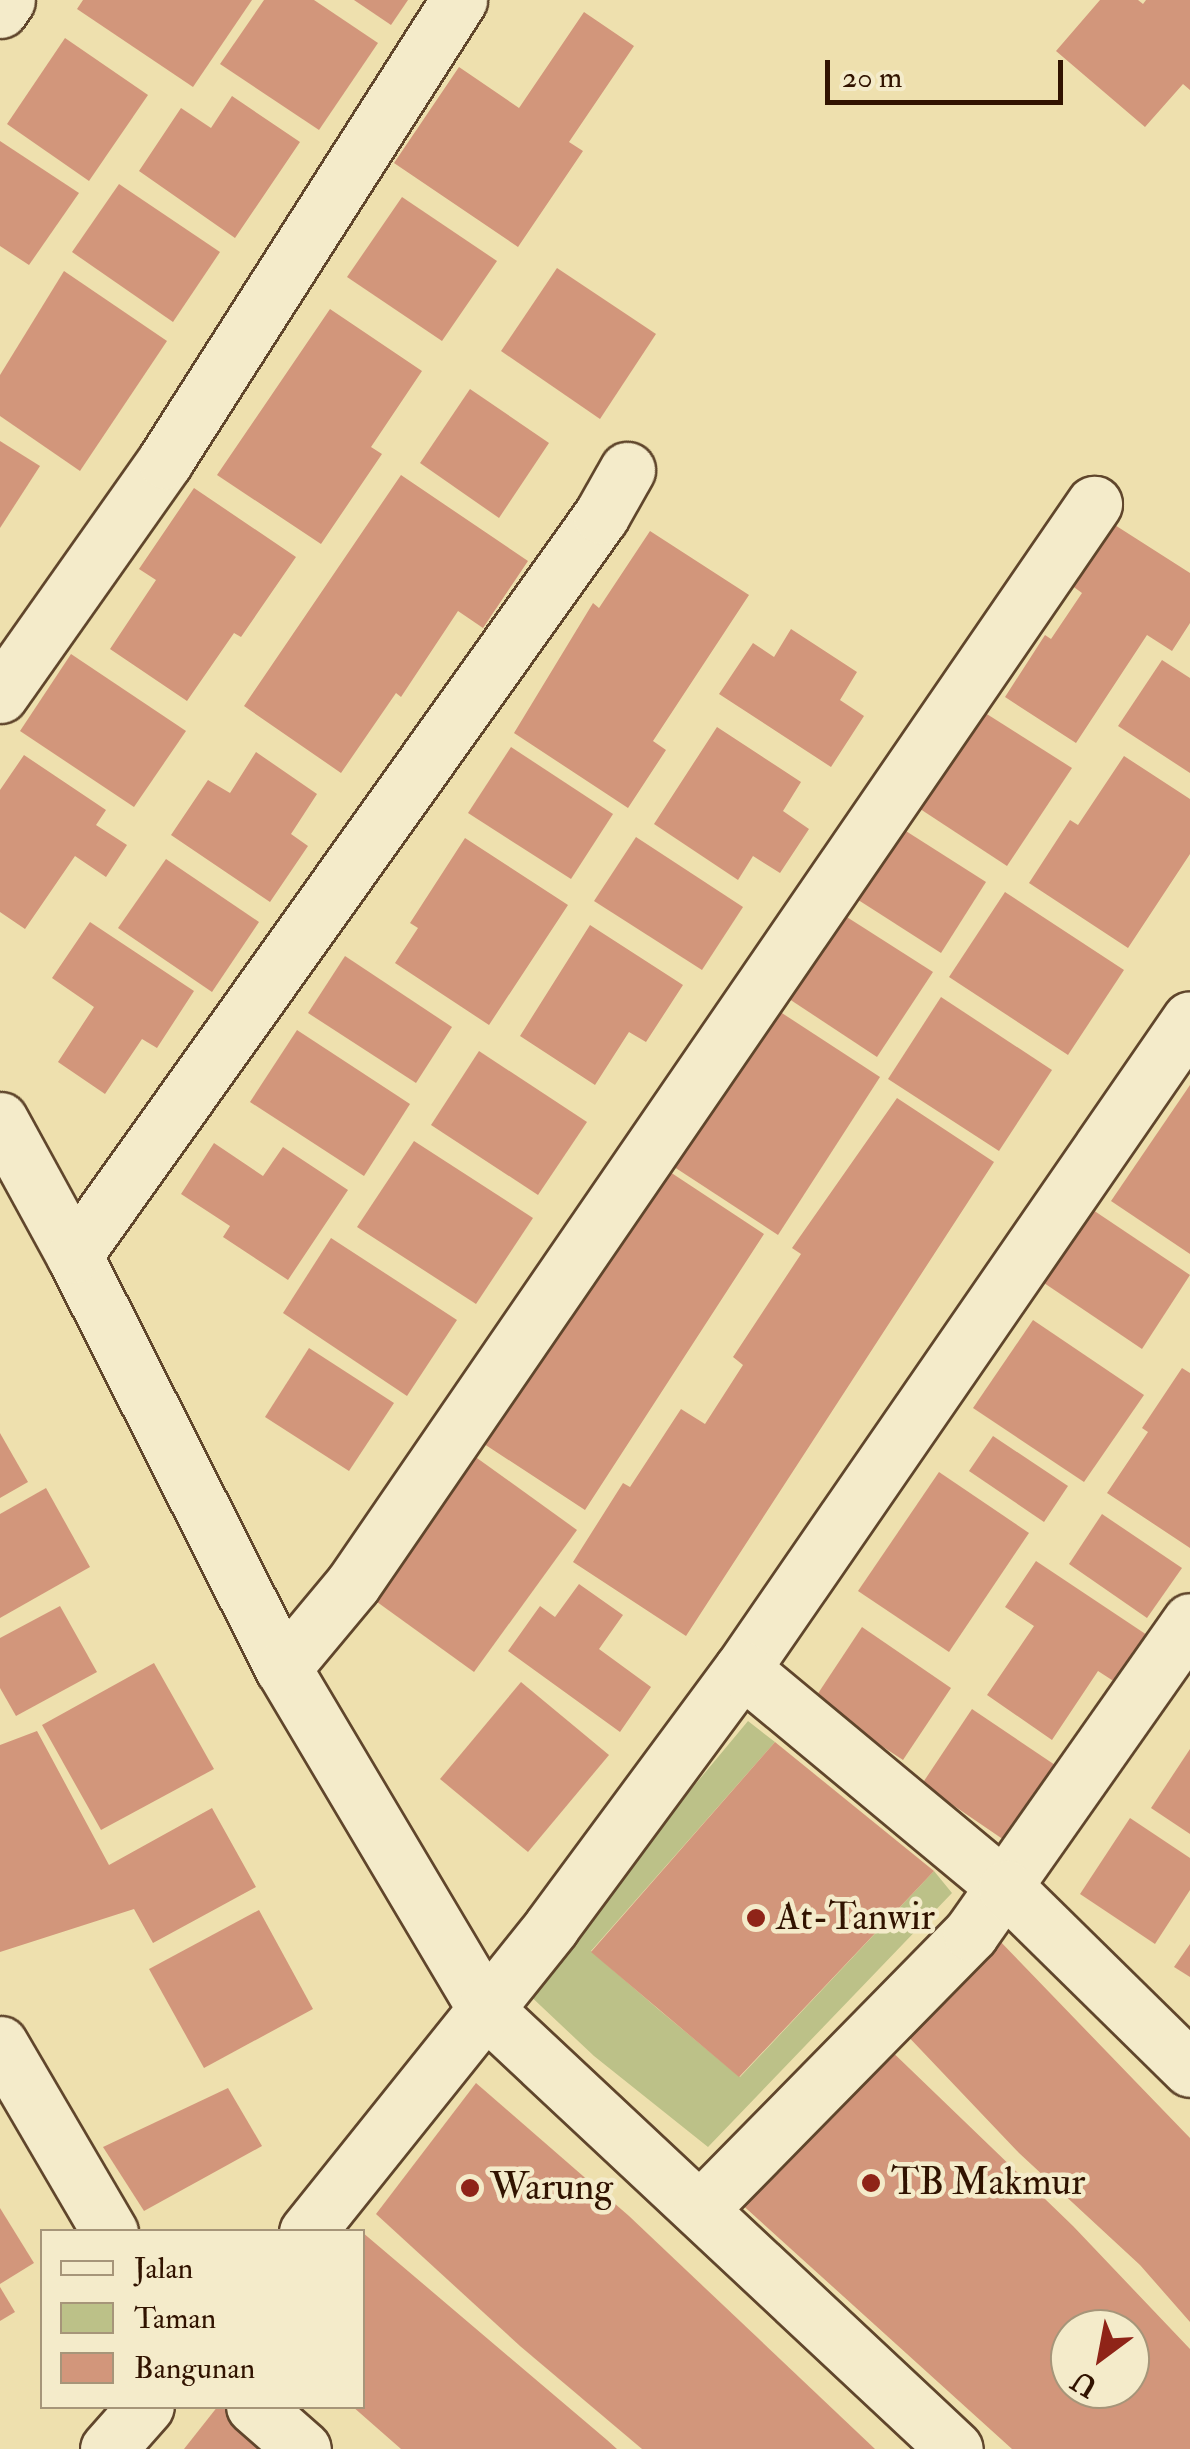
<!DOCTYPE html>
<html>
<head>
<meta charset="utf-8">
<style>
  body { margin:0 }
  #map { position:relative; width:1190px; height:2449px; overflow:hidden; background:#eee0ae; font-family:"IM FELL Double Pica",serif }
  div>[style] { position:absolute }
  .green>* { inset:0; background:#bcc188 }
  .building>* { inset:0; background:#d2967b }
  .roads { filter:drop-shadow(2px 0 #60462c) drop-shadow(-2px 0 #60462c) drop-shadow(0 2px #60462c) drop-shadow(0 -2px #60462c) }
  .minor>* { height:55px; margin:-27.5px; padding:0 27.5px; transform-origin:27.5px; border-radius:27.5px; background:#f4ebca }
  .dots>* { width:28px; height:28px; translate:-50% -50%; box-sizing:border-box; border:5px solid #f4ebca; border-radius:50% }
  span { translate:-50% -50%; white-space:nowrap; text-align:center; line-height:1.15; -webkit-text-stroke:9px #f4ebca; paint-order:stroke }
  .poi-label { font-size:38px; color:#311300 }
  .left { translate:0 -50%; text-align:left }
  .legend { position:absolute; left:40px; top:2229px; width:325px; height:180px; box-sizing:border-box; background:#f4ebca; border:2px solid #a69579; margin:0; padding:12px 18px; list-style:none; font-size:30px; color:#311300 }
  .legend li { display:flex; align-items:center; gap:20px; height:50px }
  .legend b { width:50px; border:2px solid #a69579 }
  .north { position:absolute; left:1050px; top:2309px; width:100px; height:100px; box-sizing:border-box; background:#f4ebca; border:2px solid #a69579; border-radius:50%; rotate:212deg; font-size:28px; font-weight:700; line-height:40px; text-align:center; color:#311300 }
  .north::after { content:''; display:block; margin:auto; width:35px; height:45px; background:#8f2418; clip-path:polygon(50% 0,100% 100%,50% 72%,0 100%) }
  .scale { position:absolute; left:825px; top:60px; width:238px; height:45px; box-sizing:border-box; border:5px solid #311300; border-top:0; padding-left:12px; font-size:30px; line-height:35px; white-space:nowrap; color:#311300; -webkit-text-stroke:8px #f4ebca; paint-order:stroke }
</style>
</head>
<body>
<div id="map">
  <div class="green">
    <i style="clip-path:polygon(748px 1721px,775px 1742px,591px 1951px,658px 2009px,740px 2077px,934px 1871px,952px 1893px,708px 2147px,594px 2056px,524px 1990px)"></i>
  </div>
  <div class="building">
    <i style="clip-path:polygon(83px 0,252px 0,193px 87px,77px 9px)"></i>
    <i style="clip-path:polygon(264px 0,314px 0,378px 43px,319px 130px,220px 64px)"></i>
    <i style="clip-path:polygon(354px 0,408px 0,391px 25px)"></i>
    <i style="clip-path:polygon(1100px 0,1138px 0,1143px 4px,1146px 0,1190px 0,1190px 90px,1183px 84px,1145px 127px,1056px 51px)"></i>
    <i style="clip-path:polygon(584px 12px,634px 46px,569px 142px,583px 151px,518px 247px,394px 163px,459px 67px,519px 108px)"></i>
    <i style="clip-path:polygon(65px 38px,148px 95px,89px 181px,7px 124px)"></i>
    <i style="clip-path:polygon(232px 96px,300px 142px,235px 238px,139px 171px,181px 108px,211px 128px)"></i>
    <i style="clip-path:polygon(0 141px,79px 193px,29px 265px,0 246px)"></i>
    <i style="clip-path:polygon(119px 184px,220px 252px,173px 322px,72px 252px)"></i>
    <i style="clip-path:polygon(402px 197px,497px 261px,442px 341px,347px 277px)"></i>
    <i style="clip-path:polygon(557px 268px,656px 334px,600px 419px,501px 351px)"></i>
    <i style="clip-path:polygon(64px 271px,167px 341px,80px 471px,0 416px,0 375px)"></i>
    <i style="clip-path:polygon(330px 309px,422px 371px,371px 447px,382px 454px,321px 544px,217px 475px)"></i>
    <i style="clip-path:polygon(470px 389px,549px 443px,499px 518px,420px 463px)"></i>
    <i style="clip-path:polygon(0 441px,40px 466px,0 528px)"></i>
    <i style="clip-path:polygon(401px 475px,528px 561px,483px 628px,458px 611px,401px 697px,396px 693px,341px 773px,244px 706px)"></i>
    <i style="clip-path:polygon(194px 488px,296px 557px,241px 637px,234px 633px,187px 701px,110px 649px,156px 580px,139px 569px)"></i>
    <i style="clip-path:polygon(1107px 520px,1190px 573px,1190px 623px,1172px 651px,1147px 635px,1076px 743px,1005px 697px,1045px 635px,1051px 639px,1082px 593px,1067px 582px)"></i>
    <i style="clip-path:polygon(650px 531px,749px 595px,653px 741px,666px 750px,628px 808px,514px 733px,593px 603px,599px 608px)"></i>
    <i style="clip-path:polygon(791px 629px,857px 672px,840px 700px,864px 716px,831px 767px,719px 694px,753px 643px,774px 657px)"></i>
    <i style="clip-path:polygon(71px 654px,186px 731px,134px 807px,20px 731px)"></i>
    <i style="clip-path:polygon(1162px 660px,1190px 678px,1190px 773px,1118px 726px)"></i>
    <i style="clip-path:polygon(971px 704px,1072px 768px,1007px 866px,908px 801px)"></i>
    <i style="clip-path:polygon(717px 727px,801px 782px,783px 811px,809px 829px,780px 873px,753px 856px,738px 880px,654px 824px)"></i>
    <i style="clip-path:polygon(511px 747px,613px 814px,571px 879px,468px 813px)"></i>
    <i style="clip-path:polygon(256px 752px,317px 794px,291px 834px,308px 846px,270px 902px,171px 835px,208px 780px,230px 793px)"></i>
    <i style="clip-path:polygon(24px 755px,106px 810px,96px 825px,127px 845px,106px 877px,75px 856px,25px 929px,0 912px,0 790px)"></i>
    <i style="clip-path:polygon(1124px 756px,1190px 799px,1190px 854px,1128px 948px,1029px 883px,1070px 820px,1078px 825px)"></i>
    <i style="clip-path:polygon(898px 826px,986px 882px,941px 953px,852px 896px)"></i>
    <i style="clip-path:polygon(636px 837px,743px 907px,702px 970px,594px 901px)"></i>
    <i style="clip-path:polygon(465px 838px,568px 905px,489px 1025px,395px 963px,418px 928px,410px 923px)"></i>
    <i style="clip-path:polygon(166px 859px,259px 922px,212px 992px,118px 928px)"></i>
    <i style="clip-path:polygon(1005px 892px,1124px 970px,1068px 1055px,949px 977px)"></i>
    <i style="clip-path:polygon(828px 905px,933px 972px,877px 1057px,774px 989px)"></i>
    <i style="clip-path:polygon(90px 922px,194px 991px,157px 1048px,142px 1039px,105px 1094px,58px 1062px,94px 1007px,52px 978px)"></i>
    <i style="clip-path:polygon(590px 925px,683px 985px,646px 1042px,629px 1032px,595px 1085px,520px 1036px)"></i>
    <i style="clip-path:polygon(345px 956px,452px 1027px,416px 1083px,308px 1013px)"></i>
    <i style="clip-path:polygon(941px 997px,1052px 1070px,999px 1151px,888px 1079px)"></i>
    <i style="clip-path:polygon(765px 1002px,880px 1077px,778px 1235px,665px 1161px)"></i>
    <i style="clip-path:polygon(297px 1030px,410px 1104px,364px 1176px,250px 1102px)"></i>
    <i style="clip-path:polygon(479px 1051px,587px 1122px,538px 1195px,431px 1125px)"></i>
    <i style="clip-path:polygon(1190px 1085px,1190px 1254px,1111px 1201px)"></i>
    <i style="clip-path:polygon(897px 1098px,994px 1162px,686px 1636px,573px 1562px,623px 1483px,630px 1487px,681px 1409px,705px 1424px,743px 1365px,733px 1357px,801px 1254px,792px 1248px)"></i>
    <i style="clip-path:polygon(414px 1141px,533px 1218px,476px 1304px,357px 1227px)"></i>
    <i style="clip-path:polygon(214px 1143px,263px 1176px,283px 1147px,348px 1190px,288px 1280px,223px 1237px,230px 1226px,181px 1194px)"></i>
    <i style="clip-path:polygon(667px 1170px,764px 1234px,585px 1510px,475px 1438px,578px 1292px,585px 1296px)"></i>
    <i style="clip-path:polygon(1093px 1210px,1190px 1275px,1142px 1349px,1044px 1283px)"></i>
    <i style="clip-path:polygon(331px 1238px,457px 1320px,407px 1396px,283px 1313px)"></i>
    <i style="clip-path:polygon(1033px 1320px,1144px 1395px,1084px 1482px,973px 1408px)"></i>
    <i style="clip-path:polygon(309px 1348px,394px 1403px,349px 1471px,265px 1417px)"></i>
    <i style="clip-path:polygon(1182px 1368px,1190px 1373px,1190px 1548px,1107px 1493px,1148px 1432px,1142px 1428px)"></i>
    <i style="clip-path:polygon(0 1433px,28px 1482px,0 1498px)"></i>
    <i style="clip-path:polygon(993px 1436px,1068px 1486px,1044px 1522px,969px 1471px)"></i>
    <i style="clip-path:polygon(463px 1448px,577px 1530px,474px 1672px,366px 1594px)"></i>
    <i style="clip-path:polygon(939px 1472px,1029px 1533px,949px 1652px,858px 1591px)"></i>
    <i style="clip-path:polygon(46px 1488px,90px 1567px,0 1618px,0 1514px)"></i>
    <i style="clip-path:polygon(1102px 1514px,1182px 1568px,1147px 1618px,1069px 1564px)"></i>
    <i style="clip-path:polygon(1036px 1561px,1147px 1635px,1115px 1682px,1098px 1671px,1052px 1740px,987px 1695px,1034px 1626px,1005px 1607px)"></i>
    <i style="clip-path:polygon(579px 1584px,623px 1615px,599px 1649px,651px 1687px,620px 1732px,508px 1651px,540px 1606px,555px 1617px)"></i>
    <i style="clip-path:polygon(60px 1606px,97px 1672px,16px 1716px,0 1688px,0 1638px)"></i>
    <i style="clip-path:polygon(862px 1627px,951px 1688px,903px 1760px,813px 1701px)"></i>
    <i style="clip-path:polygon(154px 1663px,214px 1769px,101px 1830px,42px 1725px)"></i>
    <i style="clip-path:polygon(521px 1682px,609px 1755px,528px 1852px,440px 1779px)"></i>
    <i style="clip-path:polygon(972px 1709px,1058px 1767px,1007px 1842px,922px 1784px)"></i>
    <i style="clip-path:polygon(37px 1731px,109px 1865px,212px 1808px,256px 1887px,153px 1943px,134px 1909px,0 1952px,0 1745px)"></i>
    <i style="clip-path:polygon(775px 1742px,934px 1871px,739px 2077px,591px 1952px)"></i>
    <i style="clip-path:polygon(1190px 1749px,1190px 1834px,1151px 1808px)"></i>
    <i style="clip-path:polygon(1130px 1818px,1190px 1858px,1190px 1890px,1155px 1944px,1080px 1894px)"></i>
    <i style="clip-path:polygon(259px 1910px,313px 2009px,204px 2068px,149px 1969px)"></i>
    <i style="clip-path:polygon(994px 1935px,1190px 2138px,1190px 2322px,1140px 2265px,1019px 2153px,902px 2030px)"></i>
    <i style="clip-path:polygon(1190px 1944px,1190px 1977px,1174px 1967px)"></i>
    <i style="clip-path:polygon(evenodd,882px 2042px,1073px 2226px,1190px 2349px,1190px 2449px,1012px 2449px,738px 2201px,882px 2042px,1070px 2329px,1130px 2329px,1130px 2389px,1070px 2389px,1070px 2329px)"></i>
    <i style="clip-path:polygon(476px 2083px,629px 2216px,875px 2449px,642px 2449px,520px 2346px,376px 2214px)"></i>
    <i style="clip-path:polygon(228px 2088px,262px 2146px,144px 2211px,103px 2147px)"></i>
    <i style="clip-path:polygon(0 2208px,34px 2263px,0 2284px)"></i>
    <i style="clip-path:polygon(362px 2232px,607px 2440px,617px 2449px,401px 2449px,352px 2406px,362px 2406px)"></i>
    <i style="clip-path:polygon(0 2287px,15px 2312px,0 2321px)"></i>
    <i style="clip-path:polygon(218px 2406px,226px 2406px,272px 2449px,184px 2449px)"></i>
  </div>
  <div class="roads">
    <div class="minor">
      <i style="left:0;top:10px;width:12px;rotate:-55deg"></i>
      <i style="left:0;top:695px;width:286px;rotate:-54.8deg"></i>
      <i style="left:165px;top:461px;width:547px;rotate:-57.47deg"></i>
      <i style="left:0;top:1120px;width:154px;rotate:61.3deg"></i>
      <i style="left:74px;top:1255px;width:463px;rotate:63.2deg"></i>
      <i style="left:283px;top:1668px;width:398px;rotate:59.3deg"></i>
      <i style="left:486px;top:2010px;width:642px;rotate:43.11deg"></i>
      <i style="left:74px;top:1255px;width:908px;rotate:-54.51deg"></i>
      <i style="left:601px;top:516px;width:53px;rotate:-60.5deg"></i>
      <i style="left:283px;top:1668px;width:109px;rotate:-50.2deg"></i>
      <i style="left:353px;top:1584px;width:1310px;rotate:-55.55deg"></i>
      <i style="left:742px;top:1669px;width:789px;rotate:-55.42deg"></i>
      <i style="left:0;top:2044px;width:218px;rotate:59.7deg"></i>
      <i style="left:701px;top:2208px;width:385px;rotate:-45.5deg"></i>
      <i style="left:971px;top:1933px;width:381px;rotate:-54.9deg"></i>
      <i style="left:307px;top:2232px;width:391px;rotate:-51.3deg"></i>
      <i style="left:551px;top:1927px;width:321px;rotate:-53.5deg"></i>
      <i style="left:742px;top:1669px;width:343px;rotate:39.7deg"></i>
      <i style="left:1006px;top:1888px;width:258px;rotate:44.5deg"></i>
      <i style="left:254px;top:2406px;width:65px;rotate:41.3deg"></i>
      <i style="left:108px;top:2449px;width:57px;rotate:-48.5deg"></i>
    </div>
  </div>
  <div class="dots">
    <i style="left:756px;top:1918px;background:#8f2418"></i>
    <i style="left:871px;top:2183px;background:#8f2418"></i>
    <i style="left:470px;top:2188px;background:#8f2418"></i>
  </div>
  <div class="poi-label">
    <span class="left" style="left:776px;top:1918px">At-Tanwir</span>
    <span class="left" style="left:891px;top:2183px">TB Makmur</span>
    <span class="left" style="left:490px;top:2188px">Warung</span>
  </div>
  <ul class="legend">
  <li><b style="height:12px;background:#f4ebca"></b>Jalan</li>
  <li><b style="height:28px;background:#bcc188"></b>Taman</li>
  <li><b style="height:28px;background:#d2967b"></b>Bangunan</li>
  </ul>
  <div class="north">U</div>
  <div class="scale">20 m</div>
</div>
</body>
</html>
